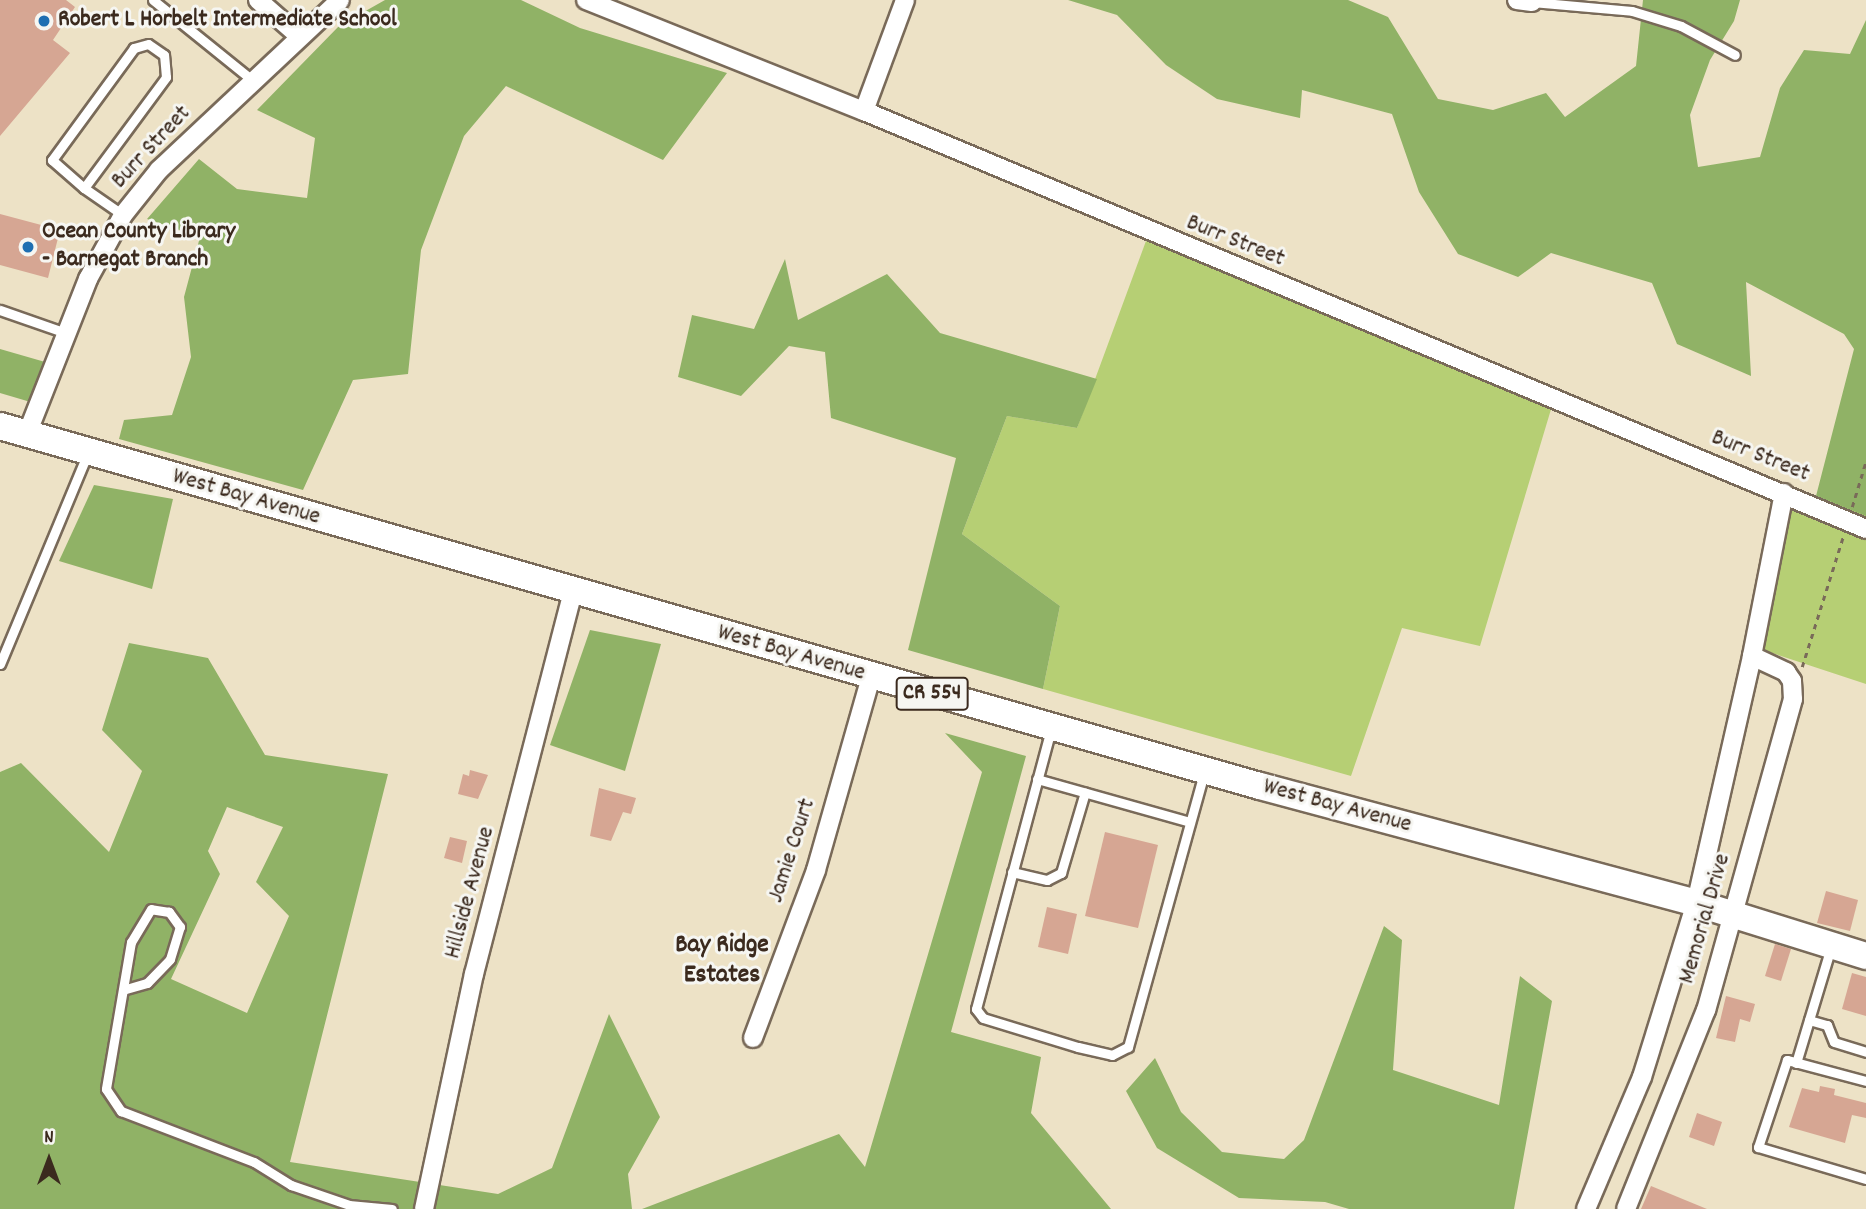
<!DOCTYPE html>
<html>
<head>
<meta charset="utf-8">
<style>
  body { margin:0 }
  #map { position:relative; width:1866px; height:1209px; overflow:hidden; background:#ede2c6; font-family:Dekko,sans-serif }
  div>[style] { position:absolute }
  .green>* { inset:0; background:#b6cf74 }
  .forest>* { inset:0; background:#90b266 }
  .building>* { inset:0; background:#d6a693 }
  .path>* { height:2.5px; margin-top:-1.25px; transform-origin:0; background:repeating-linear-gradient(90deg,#796a59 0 5px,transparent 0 10px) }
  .roads { filter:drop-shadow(2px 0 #796a59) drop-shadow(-2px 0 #796a59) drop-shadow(0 2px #796a59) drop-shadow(0 -2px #796a59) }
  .service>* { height:9px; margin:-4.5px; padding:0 4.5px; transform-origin:4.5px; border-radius:4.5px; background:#fff }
  .minor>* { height:18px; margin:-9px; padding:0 9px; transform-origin:9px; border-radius:9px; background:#fff }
  .primary>* { height:26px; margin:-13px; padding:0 13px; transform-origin:13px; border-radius:13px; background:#fff }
  .dots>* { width:19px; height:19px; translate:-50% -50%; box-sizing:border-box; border:4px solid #f6f6f2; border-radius:50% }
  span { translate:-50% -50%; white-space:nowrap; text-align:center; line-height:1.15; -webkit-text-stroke:6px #f6f6f2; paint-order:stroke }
  .shield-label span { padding:2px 5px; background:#f6f6f2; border:2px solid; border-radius:5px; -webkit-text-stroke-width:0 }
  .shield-label { font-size:23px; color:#3b2a1e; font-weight:700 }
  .poi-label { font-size:24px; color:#3b2a1e; font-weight:700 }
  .left { translate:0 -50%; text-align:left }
  .street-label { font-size:24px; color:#3b2a1e }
  .neighbourhood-label { font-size:26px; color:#3b2a1e; font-weight:700 }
  .north { position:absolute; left:14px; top:1125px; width:70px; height:70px; -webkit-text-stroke:5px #f6f6f2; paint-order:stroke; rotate:0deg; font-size:19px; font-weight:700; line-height:28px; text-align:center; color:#3b2a1e }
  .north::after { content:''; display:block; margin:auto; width:24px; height:32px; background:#3b2a1e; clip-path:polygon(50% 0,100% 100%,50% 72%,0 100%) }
</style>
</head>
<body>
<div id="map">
  <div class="green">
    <i style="clip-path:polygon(1146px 241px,1552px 406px,1480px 646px,1402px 628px,1351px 776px,1043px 689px,1060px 606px,962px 534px,1007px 416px,1077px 428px)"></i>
    <i style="clip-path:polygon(1866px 406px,1866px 684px,1754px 647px,1784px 493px,1830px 513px)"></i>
  </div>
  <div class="forest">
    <i style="clip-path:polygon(385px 0,521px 0,580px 28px,727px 73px,663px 160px,506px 86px,464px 136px,421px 250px,408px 374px,353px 380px,303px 490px,119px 439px,124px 420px,172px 415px,191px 357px,184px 297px,200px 237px,147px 219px,199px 159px,237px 189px,307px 198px,315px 138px,257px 110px,339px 26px)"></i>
    <i style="clip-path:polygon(1068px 0,1348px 0,1388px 17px,1438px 99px,1493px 110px,1546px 93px,1565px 117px,1636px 66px,1643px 0,1740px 0,1734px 21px,1710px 60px,1690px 115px,1698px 167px,1760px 157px,1780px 88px,1804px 50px,1850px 54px,1866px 20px,1866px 516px,1816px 496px,1854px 349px,1844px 334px,1746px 282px,1751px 376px,1677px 344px,1652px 283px,1551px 253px,1518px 277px,1458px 254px,1419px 192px,1392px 114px,1302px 90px,1300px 118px,1217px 99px,1166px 65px,1117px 15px)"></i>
    <i style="clip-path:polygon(785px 259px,798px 320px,887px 274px,940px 333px,1097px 379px,1077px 428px,1007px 416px,962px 534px,1060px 606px,1043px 689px,908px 650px,956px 458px,831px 418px,825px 352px,789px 346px,741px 396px,678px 377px,692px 315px,754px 329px)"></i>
    <i style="clip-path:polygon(0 349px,59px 366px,44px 406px,0 393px)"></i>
    <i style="clip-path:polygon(94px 485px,173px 499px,152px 589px,59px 561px)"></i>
    <i style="clip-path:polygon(590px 630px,661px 644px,625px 771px,550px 745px)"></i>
    <i style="clip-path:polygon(evenodd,129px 643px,208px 658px,265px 755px,388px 774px,290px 1162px,498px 1194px,552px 1168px,609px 1014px,660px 1117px,628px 1174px,632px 1209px,0 1209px,0 772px,21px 763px,109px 852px,142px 771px,102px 730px,129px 643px,227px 807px,283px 827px,256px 882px,289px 916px,247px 1013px,171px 979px,220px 874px,208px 851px,227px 807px)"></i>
    <i style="clip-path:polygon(945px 733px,1026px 756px,951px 1032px,1041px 1057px,1031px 1113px,1111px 1209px,642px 1209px,839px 1134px,865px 1167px,982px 772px)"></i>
    <i style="clip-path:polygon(1384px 926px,1402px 940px,1393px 1070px,1499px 1105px,1520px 976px,1552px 1001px,1514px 1209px,1349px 1209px,1325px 1202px,1239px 1198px,1157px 1148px,1126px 1091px,1155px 1058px,1181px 1112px,1222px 1152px,1284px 1159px,1304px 1140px)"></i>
  </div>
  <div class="building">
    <i style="clip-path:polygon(0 0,66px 0,75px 7px,53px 40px,70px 53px,0 136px)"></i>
    <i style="clip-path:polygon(0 214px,60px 230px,48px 278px,0 265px)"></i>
    <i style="clip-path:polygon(470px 770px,488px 775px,478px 799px,458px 794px,463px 774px,469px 776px)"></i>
    <i style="clip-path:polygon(599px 788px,636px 798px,631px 814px,623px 812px,611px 841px,590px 836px)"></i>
    <i style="clip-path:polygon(1105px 832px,1158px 845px,1138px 928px,1085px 916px)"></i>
    <i style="clip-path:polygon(450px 837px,467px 841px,462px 863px,444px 858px)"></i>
    <i style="clip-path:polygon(1826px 891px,1858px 900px,1850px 931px,1817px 923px)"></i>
    <i style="clip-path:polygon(1047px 907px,1077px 914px,1068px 954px,1038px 947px)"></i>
    <i style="clip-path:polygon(1775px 944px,1791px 949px,1781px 981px,1765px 976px)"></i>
    <i style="clip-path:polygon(1852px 973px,1866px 977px,1866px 1016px,1842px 1009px)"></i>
    <i style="clip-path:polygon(1726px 996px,1755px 1004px,1750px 1022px,1740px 1019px,1735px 1042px,1716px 1038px)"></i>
    <i style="clip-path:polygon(1820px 1086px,1835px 1089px,1834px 1095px,1866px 1103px,1866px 1118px,1852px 1115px,1845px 1143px,1789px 1127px,1802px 1088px,1819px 1092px)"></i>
    <i style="clip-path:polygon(1697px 1113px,1722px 1122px,1714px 1146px,1689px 1137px)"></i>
    <i style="clip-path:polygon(1651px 1186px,1707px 1209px,1641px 1209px)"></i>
  </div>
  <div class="path">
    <i style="left:1852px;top:507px;width:48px;rotate:-73.1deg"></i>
    <i style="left:1802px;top:667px;width:136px;rotate:-72.5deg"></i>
  </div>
  <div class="roads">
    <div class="service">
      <i style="left:153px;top:0;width:127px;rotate:38.9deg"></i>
      <i style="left:1532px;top:2px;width:100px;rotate:5.1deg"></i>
      <i style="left:1632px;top:11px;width:51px;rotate:17deg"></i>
      <i style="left:1681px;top:26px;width:61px;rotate:28.2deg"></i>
      <i style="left:84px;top:188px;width:138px;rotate:-53.5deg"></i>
      <i style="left:166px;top:77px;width:22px;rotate:-95deg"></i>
      <i style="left:164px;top:55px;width:19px;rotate:-145deg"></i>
      <i style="left:148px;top:44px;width:15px;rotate:164deg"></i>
      <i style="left:134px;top:48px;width:139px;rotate:126.2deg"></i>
      <i style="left:52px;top:160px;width:43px;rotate:41.2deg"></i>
      <i style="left:84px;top:188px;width:47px;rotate:34.7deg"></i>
      <i style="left:0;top:310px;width:70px;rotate:19.2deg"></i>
      <i style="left:0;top:664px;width:229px;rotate:-67.4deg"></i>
      <i style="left:1051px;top:729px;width:290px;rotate:105deg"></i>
      <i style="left:976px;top:1009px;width:11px;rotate:52deg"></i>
      <i style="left:983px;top:1018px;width:99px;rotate:17deg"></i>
      <i style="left:1078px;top:1047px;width:35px;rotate:13deg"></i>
      <i style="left:1112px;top:1055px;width:18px;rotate:-27deg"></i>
      <i style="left:1128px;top:1047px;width:284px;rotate:-74.5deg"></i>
      <i style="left:1037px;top:779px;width:159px;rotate:15.7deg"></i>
      <i style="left:1012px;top:872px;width:36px;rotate:13deg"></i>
      <i style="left:1047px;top:880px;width:16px;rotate:-27deg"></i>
      <i style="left:1061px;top:873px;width:84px;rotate:-73.5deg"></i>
      <i style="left:126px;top:989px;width:22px;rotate:-16deg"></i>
      <i style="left:147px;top:983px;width:33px;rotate:-46deg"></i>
      <i style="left:170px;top:959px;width:34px;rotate:-73deg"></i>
      <i style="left:180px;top:927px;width:19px;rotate:-126deg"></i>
      <i style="left:169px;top:912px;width:18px;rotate:-171deg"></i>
      <i style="left:151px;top:909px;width:39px;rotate:121deg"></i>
      <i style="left:131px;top:942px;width:149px;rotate:99.7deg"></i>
      <i style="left:106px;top:1089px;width:27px;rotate:56deg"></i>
      <i style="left:121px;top:1111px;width:142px;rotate:21deg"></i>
      <i style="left:254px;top:1162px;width:44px;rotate:31.9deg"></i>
      <i style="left:291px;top:1185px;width:61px;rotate:19deg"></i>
      <i style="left:349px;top:1205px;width:43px;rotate:5.3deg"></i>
      <i style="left:1809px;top:1020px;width:19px;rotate:16deg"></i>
      <i style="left:1827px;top:1025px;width:18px;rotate:68deg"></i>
      <i style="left:1834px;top:1042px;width:34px;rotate:17deg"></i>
      <i style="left:1796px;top:1063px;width:121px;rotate:-73.2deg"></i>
      <i style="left:1866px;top:1081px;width:82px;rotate:-165.1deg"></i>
      <i style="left:1787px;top:1060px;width:92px;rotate:108.4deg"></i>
      <i style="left:1758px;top:1147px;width:113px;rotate:16.5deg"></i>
    </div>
    <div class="minor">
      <i style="left:258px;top:0;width:55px;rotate:41.3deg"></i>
      <i style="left:586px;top:0;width:299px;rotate:21.8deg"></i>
      <i style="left:864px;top:111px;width:1086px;rotate:22.64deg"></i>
      <i style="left:1517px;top:0;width:15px;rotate:8deg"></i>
      <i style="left:864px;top:111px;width:118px;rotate:-69.7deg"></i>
      <i style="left:27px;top:434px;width:167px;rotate:-68.5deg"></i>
      <i style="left:88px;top:279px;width:73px;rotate:-61.3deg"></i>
      <i style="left:123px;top:215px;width:58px;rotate:-51.3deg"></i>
      <i style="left:159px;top:170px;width:248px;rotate:-43.2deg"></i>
      <i style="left:1752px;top:656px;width:166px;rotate:-78.9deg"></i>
      <i style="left:753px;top:1038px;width:179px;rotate:-69.4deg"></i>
      <i style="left:816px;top:870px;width:201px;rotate:-74.1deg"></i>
      <i style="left:424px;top:1209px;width:240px;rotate:-78deg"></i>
      <i style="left:474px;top:974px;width:396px;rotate:-75.5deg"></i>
      <i style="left:1586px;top:1209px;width:143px;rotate:-67deg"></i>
      <i style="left:1642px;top:1077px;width:182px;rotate:-72.8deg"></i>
      <i style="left:1696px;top:903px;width:253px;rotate:-77.2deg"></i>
      <i style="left:1752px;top:656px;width:38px;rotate:25deg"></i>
      <i style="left:1786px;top:672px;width:11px;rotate:56deg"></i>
      <i style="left:1792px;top:681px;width:18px;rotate:87deg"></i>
      <i style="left:1793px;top:699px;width:323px;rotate:105.6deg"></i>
      <i style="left:1706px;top:1010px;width:214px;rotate:111.9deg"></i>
    </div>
    <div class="primary">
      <i style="left:0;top:426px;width:1310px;rotate:15.95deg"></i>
      <i style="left:1260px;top:786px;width:451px;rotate:15deg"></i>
      <i style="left:1696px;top:903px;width:178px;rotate:17.3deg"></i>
    </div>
  </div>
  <div class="dots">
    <i style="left:44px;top:21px;background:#1f6fb2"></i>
    <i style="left:28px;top:247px;background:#1f6fb2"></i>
  </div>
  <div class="shield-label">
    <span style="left:932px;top:694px">CR 554</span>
  </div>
  <div class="poi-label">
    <span class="left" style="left:58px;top:21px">Robert L Horbelt Intermediate School</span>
    <span class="left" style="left:42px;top:247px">Ocean County Library<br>- Barnegat Branch</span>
  </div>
  <div class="street-label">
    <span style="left:152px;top:148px;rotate:-47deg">Burr Street</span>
    <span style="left:1235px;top:242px;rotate:22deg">Burr Street</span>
    <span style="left:1760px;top:457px;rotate:22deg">Burr Street</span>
    <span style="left:246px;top:498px;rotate:16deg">West Bay Avenue</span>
    <span style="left:791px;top:654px;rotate:16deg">West Bay Avenue</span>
    <span style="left:1337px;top:807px;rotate:15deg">West Bay Avenue</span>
    <span style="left:793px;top:851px;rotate:-72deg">Jamie Court</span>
    <span style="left:471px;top:893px;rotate:-75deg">Hillside Avenue</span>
    <span style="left:1706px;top:919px;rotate:-74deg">Memorial Drive</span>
  </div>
  <div class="neighbourhood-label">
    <span style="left:722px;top:961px">Bay Ridge<br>Estates</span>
  </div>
  <div class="north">N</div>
</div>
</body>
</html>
